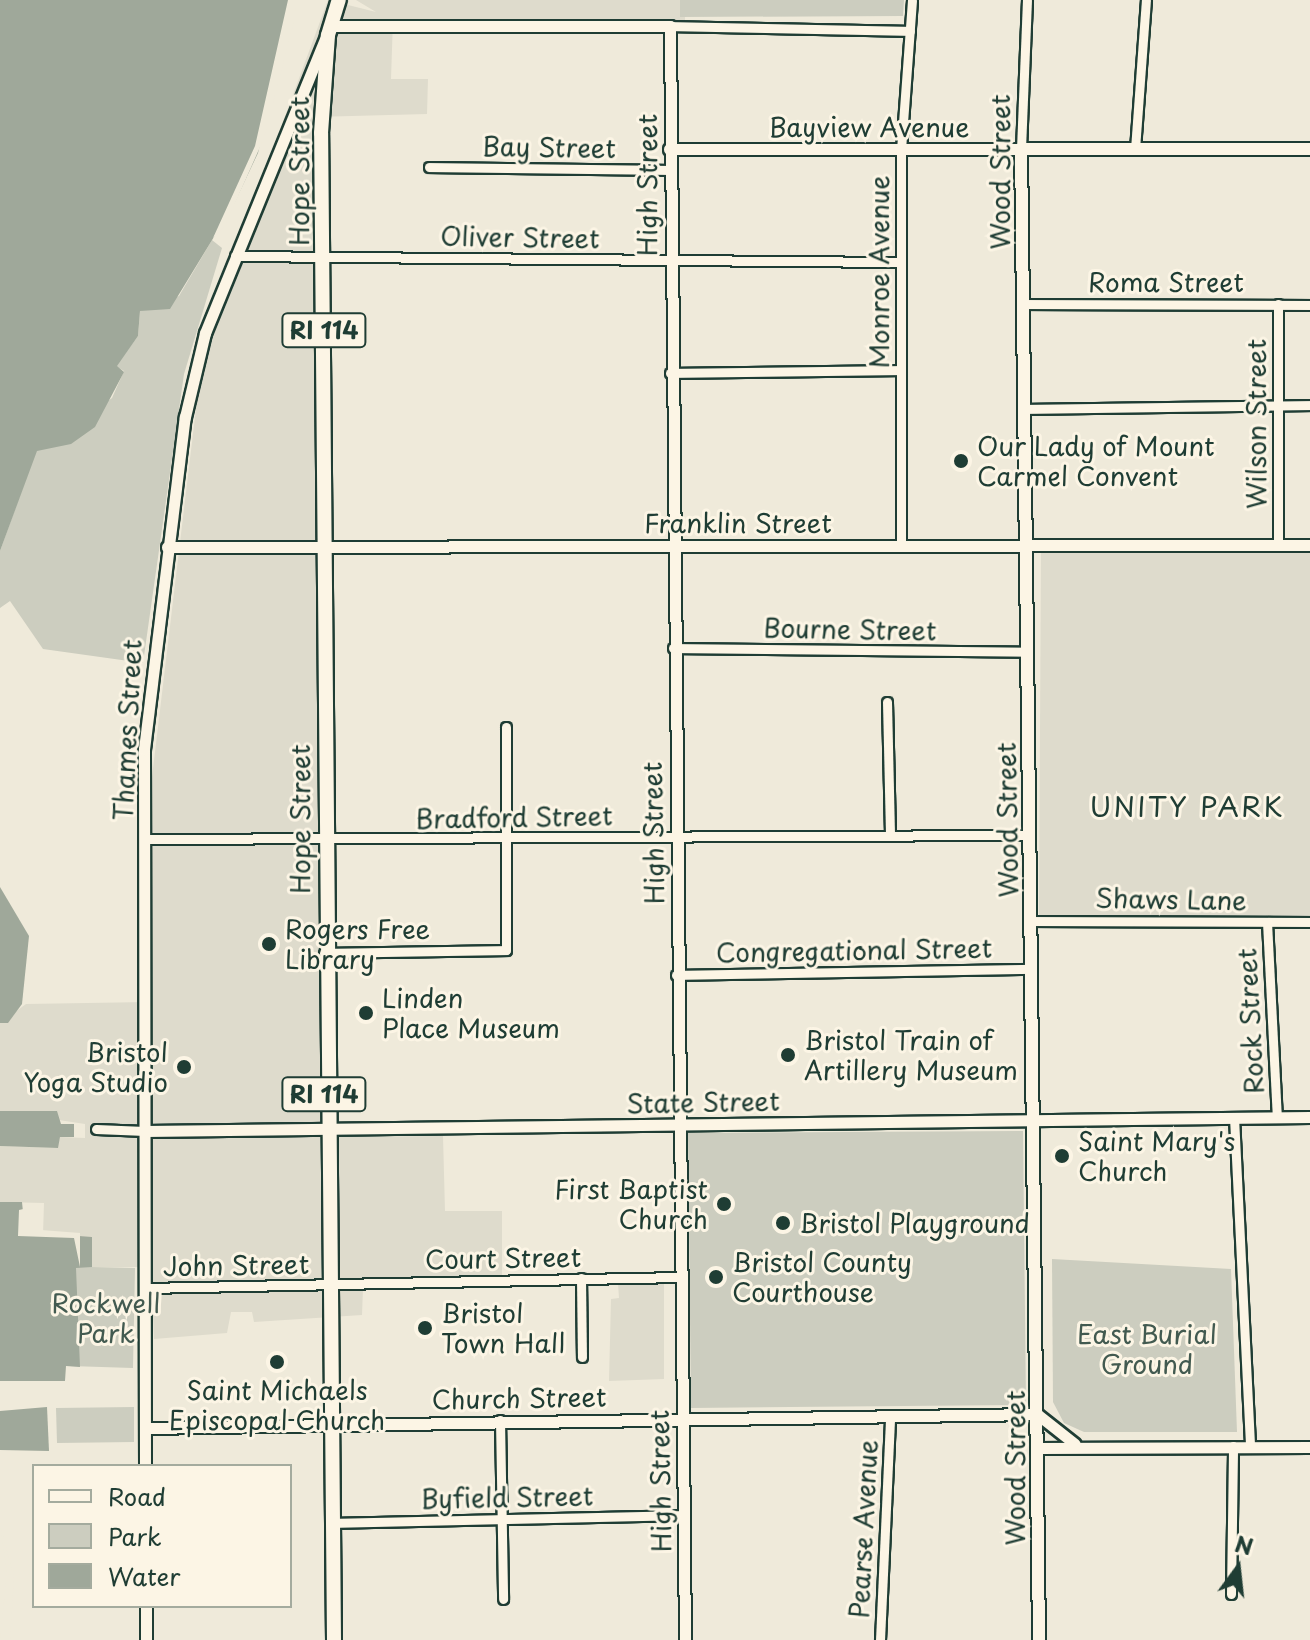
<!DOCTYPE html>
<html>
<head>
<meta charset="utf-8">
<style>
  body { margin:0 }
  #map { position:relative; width:1310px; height:1640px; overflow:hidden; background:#efeada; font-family:"Playpen Sans",sans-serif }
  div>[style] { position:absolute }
  .built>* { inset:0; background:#dedbcc }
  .green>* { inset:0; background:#cccdbf }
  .water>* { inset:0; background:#9fa89a }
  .pier>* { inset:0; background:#efeada }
  .roads { filter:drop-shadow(2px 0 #1f3d34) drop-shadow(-2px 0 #1f3d34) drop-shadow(0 2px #1f3d34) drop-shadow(0 -2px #1f3d34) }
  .minor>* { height:9px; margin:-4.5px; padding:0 4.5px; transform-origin:4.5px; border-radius:4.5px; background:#fcf5e5 }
  .tertiary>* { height:11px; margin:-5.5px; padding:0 5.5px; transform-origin:5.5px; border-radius:5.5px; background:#fcf5e5 }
  .secondary>* { height:12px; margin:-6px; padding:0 6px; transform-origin:6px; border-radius:6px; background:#fcf5e5 }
  .primary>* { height:14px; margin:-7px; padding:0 7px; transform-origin:7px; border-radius:7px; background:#fcf5e5 }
  .dots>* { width:22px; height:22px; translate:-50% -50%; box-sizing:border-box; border:4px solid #fcf5e5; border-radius:50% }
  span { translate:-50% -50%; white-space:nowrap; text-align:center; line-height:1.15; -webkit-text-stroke:6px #fcf5e5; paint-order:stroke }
  .shield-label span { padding:2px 6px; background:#fcf5e5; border:2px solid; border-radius:6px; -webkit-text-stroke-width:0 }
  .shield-label { font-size:24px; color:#1f3d34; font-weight:700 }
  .street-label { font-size:26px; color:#1f3d34 }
  .poi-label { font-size:26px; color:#1f3d34 }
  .left { translate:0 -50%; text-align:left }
  .right { translate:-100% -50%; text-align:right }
  .park-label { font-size:26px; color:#425a50 }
  .neighbourhood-label { font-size:28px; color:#1f3d34; letter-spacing:2px }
  .legend { position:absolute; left:32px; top:1464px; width:260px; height:144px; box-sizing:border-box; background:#fcf5e5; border:2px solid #a4ab9e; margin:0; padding:10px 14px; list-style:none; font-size:24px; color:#1f3d34 }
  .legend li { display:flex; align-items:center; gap:16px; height:40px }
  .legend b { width:40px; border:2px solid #a4ab9e }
  .north { position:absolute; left:1198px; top:1528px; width:80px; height:80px; -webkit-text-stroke:6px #fcf5e5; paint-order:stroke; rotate:15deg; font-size:22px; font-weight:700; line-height:32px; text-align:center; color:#1f3d34 }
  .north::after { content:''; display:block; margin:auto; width:28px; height:36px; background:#1f3d34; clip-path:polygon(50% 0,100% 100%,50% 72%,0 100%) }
</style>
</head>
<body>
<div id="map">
  <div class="built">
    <i style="clip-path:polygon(328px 0,376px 12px,356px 0,685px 0,685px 20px,393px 19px,391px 79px,428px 79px,427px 114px,314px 117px,323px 1137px,443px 1136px,445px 1211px,502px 1211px,502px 1286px,363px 1288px,362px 1315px,254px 1322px,252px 1312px,231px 1312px,227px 1333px,154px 1339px,151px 1267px,92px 1267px,43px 1234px,44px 1203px,0 1202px,0 1146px,57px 1148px,60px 1137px,85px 1138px,85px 1124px,0 1111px,0 1023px,26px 1004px,148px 1002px,152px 777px,205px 333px)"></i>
    <i style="clip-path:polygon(1041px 549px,1310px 550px,1310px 917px,1039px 915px)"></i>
    <i style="clip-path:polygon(664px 1282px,664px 1379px,609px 1381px,611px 1299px,619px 1298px,618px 1284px)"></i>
  </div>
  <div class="green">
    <i style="clip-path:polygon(680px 0,904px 0,903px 16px,680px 17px)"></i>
    <i style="clip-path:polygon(212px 240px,222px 248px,184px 374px,143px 663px,43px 649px,10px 601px,0 608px,0 551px,36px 451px,112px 398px,124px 371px,116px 366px,138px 336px,140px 311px,179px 296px)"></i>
    <i style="clip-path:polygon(1023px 1131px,1026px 1405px,691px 1408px,688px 1133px)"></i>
    <i style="clip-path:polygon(92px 1237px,92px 1267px,135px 1268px,133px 1368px,70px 1366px,72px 1271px)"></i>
    <i style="clip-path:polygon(1052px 1259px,1231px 1269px,1237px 1432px,1084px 1432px,1064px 1423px,1053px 1402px)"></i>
    <i style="clip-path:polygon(134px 1407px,134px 1442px,57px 1443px,56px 1408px)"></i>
  </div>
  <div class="water">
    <i style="clip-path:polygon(0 0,294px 0,258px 153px,234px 204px,170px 309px,140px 311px,138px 336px,117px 366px,124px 372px,95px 427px,71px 444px,37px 451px,0 551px)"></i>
    <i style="clip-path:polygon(0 887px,29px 936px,22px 1004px,8px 1023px,0 1023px)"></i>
    <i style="clip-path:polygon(0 1111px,57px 1111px,61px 1124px,74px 1124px,74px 1137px,60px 1137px,58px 1148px,0 1146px)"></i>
    <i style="clip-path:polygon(0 1202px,22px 1202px,25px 1232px,92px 1237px,92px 1267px,76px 1268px,80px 1367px,66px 1366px,65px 1381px,0 1381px)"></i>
    <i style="clip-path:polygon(47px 1407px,49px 1451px,0 1450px,0 1411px)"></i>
  </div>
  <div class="pier">
    <i style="clip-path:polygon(288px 0,297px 0,293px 25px,264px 138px,225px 226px,213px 238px,255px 146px)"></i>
    <i style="clip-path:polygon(28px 1208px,28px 1229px,80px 1233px,80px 1267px,74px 1238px,18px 1236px,19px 1210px)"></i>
    <i style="clip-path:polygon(0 1524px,14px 1578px,10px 1640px,0 1640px,7px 1573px)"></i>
  </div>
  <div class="roads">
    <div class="minor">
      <i style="left:670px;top:26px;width:240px;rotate:1.2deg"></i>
      <i style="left:1021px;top:149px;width:149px;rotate:-87.7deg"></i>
      <i style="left:1135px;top:149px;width:149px;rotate:-85.8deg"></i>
      <i style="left:429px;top:167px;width:239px;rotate:0.7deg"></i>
      <i style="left:235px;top:256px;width:665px;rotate:0.52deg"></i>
      <i style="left:1023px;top:304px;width:287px;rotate:0.2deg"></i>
      <i style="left:1278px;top:304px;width:241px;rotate:90deg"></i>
      <i style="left:670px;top:373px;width:231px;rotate:-0.7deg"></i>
      <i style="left:1025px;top:409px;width:285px;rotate:-0.8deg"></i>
      <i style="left:901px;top:544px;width:394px;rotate:-90deg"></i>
      <i style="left:901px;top:150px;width:150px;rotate:-85.8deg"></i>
      <i style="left:673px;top:648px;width:353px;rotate:0.6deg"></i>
      <i style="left:887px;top:702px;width:133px;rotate:88.7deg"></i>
      <i style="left:144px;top:839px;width:885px;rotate:-0.26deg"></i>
      <i style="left:1031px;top:921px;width:279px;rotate:0.2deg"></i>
      <i style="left:1267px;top:922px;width:195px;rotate:87.1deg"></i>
      <i style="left:324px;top:953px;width:182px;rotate:-0.9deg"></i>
      <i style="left:506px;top:950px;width:223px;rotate:-90deg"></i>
      <i style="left:676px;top:975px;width:355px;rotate:-1deg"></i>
      <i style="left:1234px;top:1117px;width:330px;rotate:87.2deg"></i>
      <i style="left:96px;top:1129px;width:49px;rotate:2.3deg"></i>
      <i style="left:581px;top:1278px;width:79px;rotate:89.3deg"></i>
      <i style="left:146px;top:1288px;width:534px;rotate:-1.18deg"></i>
      <i style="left:500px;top:1420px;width:179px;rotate:89deg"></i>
      <i style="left:333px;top:1523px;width:350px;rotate:-1.3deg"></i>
      <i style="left:1231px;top:1594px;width:148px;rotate:-89.2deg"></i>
      <i style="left:880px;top:1640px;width:221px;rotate:-87.4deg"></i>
    </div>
    <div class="tertiary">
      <i style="left:669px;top:149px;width:352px"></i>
      <i style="left:167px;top:547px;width:1143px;rotate:-0.1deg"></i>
      <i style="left:145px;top:1131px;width:1165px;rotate:-0.69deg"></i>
      <i style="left:145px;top:1428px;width:892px;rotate:-0.9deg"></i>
      <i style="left:1037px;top:1414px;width:48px;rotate:38.3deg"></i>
      <i style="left:1038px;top:1448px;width:272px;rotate:-0.2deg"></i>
      <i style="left:145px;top:1466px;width:717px;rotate:-90.08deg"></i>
      <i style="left:144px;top:749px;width:335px;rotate:-83deg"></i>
      <i style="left:185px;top:417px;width:86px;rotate:-76.6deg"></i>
      <i style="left:205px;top:333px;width:331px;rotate:-67.8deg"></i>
      <i style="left:330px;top:26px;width:340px"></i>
      <i style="left:670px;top:26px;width:1614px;rotate:89.47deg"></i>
      <i style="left:146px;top:1606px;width:34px;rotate:90deg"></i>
    </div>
    <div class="secondary">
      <i style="left:1039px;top:1640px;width:1491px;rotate:-90.69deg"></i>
      <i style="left:1021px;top:149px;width:289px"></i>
    </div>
    <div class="primary">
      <i style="left:334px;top:1640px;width:1507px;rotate:-90.49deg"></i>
      <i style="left:321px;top:133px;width:98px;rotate:-85.9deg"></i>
      <i style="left:328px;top:35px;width:37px;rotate:-73deg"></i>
    </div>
  </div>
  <div class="dots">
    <i style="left:961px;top:461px;background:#1f3d34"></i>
    <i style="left:269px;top:944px;background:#1f3d34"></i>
    <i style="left:366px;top:1013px;background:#1f3d34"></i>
    <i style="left:788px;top:1055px;background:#1f3d34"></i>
    <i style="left:184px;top:1067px;background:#1f3d34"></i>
    <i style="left:1062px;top:1156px;background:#1f3d34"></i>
    <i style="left:724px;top:1204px;background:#1f3d34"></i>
    <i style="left:783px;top:1223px;background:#1f3d34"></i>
    <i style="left:716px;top:1277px;background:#1f3d34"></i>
    <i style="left:425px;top:1328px;background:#1f3d34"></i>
    <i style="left:277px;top:1362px;background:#1f3d34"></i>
  </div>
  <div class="shield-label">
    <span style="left:324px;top:330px">RI 114</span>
    <span style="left:324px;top:1094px">RI 114</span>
  </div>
  <div class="street-label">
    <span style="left:869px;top:127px">Bayview Avenue</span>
    <span style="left:549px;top:147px;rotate:1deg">Bay Street</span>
    <span style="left:299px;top:171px;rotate:-90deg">Hope Street</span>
    <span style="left:1000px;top:172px;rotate:-90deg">Wood Street</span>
    <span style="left:647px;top:185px;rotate:-90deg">High Street</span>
    <span style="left:520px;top:237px;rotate:1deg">Oliver Street</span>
    <span style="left:879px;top:272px;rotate:-90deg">Monroe Avenue</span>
    <span style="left:1166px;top:282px">Roma Street</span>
    <span style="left:1256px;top:424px;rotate:-90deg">Wilson Street</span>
    <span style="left:738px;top:523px">Franklin Street</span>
    <span style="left:850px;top:629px;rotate:1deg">Bourne Street</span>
    <span style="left:127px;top:730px;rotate:-87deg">Thames Street</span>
    <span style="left:514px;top:817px;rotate:-1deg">Bradford Street</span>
    <span style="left:300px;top:819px;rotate:-90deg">Hope Street</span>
    <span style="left:1007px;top:820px;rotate:-91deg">Wood Street</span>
    <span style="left:653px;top:833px;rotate:-91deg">High Street</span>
    <span style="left:1171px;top:899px;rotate:1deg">Shaws Lane</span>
    <span style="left:854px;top:950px;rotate:-1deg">Congregational Street</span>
    <span style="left:1250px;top:1021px;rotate:-93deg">Rock Street</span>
    <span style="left:703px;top:1102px;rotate:-1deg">State Street</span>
    <span style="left:503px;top:1258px;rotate:-1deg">Court Street</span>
    <span style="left:236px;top:1265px;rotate:-1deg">John Street</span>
    <span style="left:519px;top:1398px;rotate:-1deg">Church Street</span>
    <span style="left:1015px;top:1468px;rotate:-90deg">Wood Street</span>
    <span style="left:660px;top:1481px;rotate:-91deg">High Street</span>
    <span style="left:507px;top:1497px;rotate:-1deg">Byfield Street</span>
    <span style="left:863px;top:1529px;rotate:-87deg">Pearse Avenue</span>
  </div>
  <div class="poi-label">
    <span class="left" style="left:977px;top:461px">Our Lady of Mount<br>Carmel Convent</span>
    <span class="left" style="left:285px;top:944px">Rogers Free<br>Library</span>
    <span class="left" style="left:382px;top:1013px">Linden<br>Place Museum</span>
    <span class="left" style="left:804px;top:1055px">Bristol Train of<br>Artillery Museum</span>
    <span class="right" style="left:168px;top:1067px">Bristol<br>Yoga Studio</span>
    <span class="left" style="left:1078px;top:1156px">Saint Mary's<br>Church</span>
    <span class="right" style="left:708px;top:1204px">First Baptist<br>Church</span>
    <span class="left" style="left:799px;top:1223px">Bristol Playground</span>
    <span class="left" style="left:732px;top:1277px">Bristol County<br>Courthouse</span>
    <span class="left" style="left:441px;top:1328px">Bristol<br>Town Hall</span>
    <span style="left:277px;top:1405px">Saint Michaels<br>Episcopal Church</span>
  </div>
  <div class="park-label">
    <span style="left:106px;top:1318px">Rockwell<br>Park</span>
    <span style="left:1147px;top:1349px">East Burial<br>Ground</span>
  </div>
  <div class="neighbourhood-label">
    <span style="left:1187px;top:806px">UNITY PARK</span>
  </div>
  <ul class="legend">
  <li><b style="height:10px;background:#fcf5e5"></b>Road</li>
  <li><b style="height:22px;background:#cccdbf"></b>Park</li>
  <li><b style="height:22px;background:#9fa89a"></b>Water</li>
  </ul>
  <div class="north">N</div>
</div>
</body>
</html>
